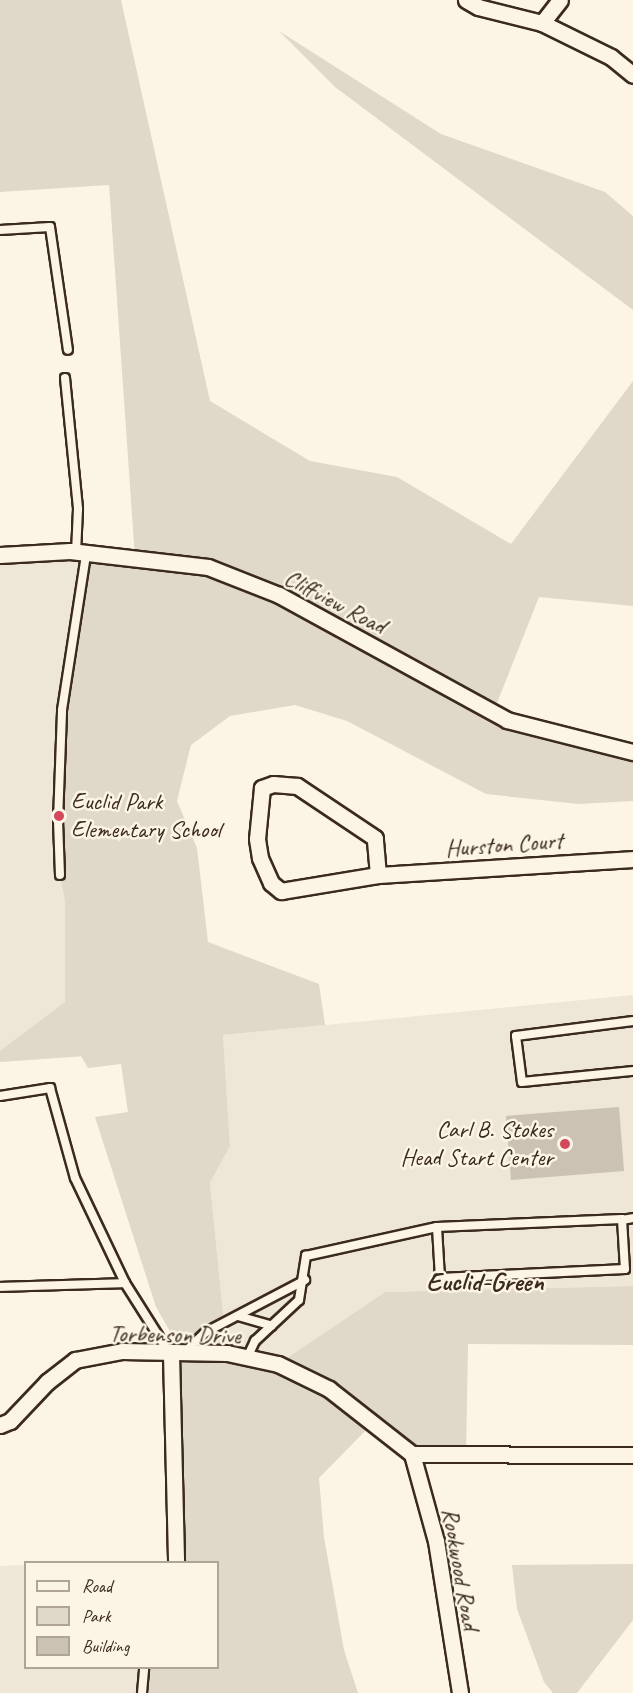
<!DOCTYPE html>
<html>
<head>
<meta charset="utf-8">
<style>
  body { margin:0 }
  #map { position:relative; width:633px; height:1693px; overflow:hidden; background:#fcf5e5; font-family:Caveat,sans-serif }
  div>[style] { position:absolute }
  .built>* { inset:0; background:#eee6d6 }
  .green>* { inset:0; background:#e0d8c8 }
  .building>* { inset:0; background:#ccc2b3 }
  .roads { filter:drop-shadow(2px 0 #3b2a1e) drop-shadow(-2px 0 #3b2a1e) drop-shadow(0 2px #3b2a1e) drop-shadow(0 -2px #3b2a1e) }
  .service>* { height:8px; margin:-4px; padding:0 4px; transform-origin:4px; border-radius:4px; background:#fcf5e5 }
  .minor>* { height:15px; margin:-7.5px; padding:0 7.5px; transform-origin:7.5px; border-radius:7.5px; background:#fcf5e5 }
  .dots>* { width:16px; height:16px; translate:-50% -50%; box-sizing:border-box; border:3px solid #fcf5e5; border-radius:50% }
  span { translate:-50% -50%; white-space:nowrap; text-align:center; line-height:1.15; -webkit-text-stroke:5px #fcf5e5; paint-order:stroke }
  .street-label { font-size:24px; color:#3b2a1e }
  .poi-label { font-size:24px; color:#3b2a1e }
  .left { translate:0 -50%; text-align:left }
  .right { translate:-100% -50%; text-align:right }
  .quarter-label { font-size:27px; color:#3b2a1e; font-weight:700 }
  .legend { position:absolute; left:24px; top:1561px; width:195px; height:108px; box-sizing:border-box; background:#fcf5e5; border:2px solid #afa495; margin:0; padding:8px 10px; list-style:none; font-size:18px; color:#3b2a1e }
  .legend li { display:flex; align-items:center; gap:12px; height:30px }
  .legend b { width:30px; border:2px solid #afa495 }
</style>
</head>
<body>
<div id="map">
  <div class="built">
    <i style="clip-path:polygon(0 555px,86px 555px,134px 1053px,0 1062px)"></i>
    <i style="clip-path:polygon(633px 995px,633px 1286px,385px 1292px,278px 1364px,227px 1353px,210px 1183px,230px 1146px,223px 1035px)"></i>
    <i style="clip-path:polygon(25px 1565px,26px 1668px,144px 1668px,142px 1693px,0 1693px,0 1566px)"></i>
  </div>
  <div class="green">
    <i style="clip-path:polygon(0 0,121px 0,210px 401px,310px 461px,397px 477px,511px 544px,633px 381px,633px 606px,539px 597px,493px 713px,633px 752px,633px 801px,578px 804px,486px 794px,347px 721px,295px 705px,230px 716px,191px 745px,177px 801px,197px 848px,208px 942px,319px 984px,325px 1025px,223px 1035px,230px 1146px,210px 1183px,227px 1353px,278px 1364px,385px 1292px,633px 1286px,633px 1345px,468px 1344px,466px 1454px,412px 1454px,371px 1425px,319px 1478px,324px 1537px,344px 1650px,358px 1693px,142px 1693px,144px 1668px,218px 1668px,218px 1562px,176px 1562px,171px 1354px,183px 1354px,156px 1307px,95px 1117px,128px 1112px,121px 1064px,88px 1068px,81px 1056px,0 1062px,0 1051px,65px 1002px,65px 900px,60px 875px,62px 710px,86px 555px,135px 558px,109px 185px,0 192px)"></i>
    <i style="clip-path:polygon(279px 31px,441px 134px,605px 192px,633px 216px,633px 310px,335px 87px)"></i>
    <i style="clip-path:polygon(633px 1564px,633px 1620px,577px 1693px,553px 1693px,544px 1682px,517px 1609px,512px 1565px)"></i>
  </div>
  <div class="building">
    <i style="clip-path:polygon(619px 1107px,624px 1171px,511px 1180px,506px 1116px)"></i>
  </div>
  <div class="roads">
    <div class="service">
      <i style="left:0;top:230px;width:50px;rotate:-3.4deg"></i>
      <i style="left:50px;top:227px;width:124px;rotate:81.7deg"></i>
      <i style="left:65px;top:378px;width:132px;rotate:84.3deg"></i>
      <i style="left:78px;top:509px;width:44px;rotate:92.6deg"></i>
      <i style="left:60px;top:875px;width:54px;rotate:-92.1deg"></i>
      <i style="left:58px;top:821px;width:111px;rotate:-87.9deg"></i>
      <i style="left:62px;top:710px;width:157px;rotate:-81.2deg"></i>
      <i style="left:633px;top:1021px;width:118px;rotate:172.7deg"></i>
      <i style="left:516px;top:1036px;width:46px;rotate:82.6deg"></i>
      <i style="left:522px;top:1082px;width:112px;rotate:-5.7deg"></i>
      <i style="left:0;top:1096px;width:51px;rotate:-9.1deg"></i>
      <i style="left:50px;top:1088px;width:93px;rotate:74.5deg"></i>
      <i style="left:75px;top:1178px;width:116px;rotate:64.5deg"></i>
      <i style="left:125px;top:1283px;width:80px;rotate:57.7deg"></i>
      <i style="left:622px;top:1220px;width:11px;rotate:-10deg"></i>
      <i style="left:0;top:1287px;width:125px;rotate:-1.8deg"></i>
      <i style="left:238px;top:1316px;width:35px;rotate:16deg"></i>
      <i style="left:186px;top:1351px;width:28px;rotate:-44deg"></i>
      <i style="left:206px;top:1332px;width:112px;rotate:-27.7deg"></i>
      <i style="left:247px;top:1358px;width:19px;rotate:-65deg"></i>
      <i style="left:255px;top:1341px;width:60px;rotate:-43deg"></i>
      <i style="left:299px;top:1300px;width:45px;rotate:-81deg"></i>
      <i style="left:306px;top:1256px;width:134px;rotate:-12.5deg"></i>
      <i style="left:437px;top:1227px;width:185px;rotate:-2.5deg"></i>
      <i style="left:622px;top:1219px;width:50px;rotate:86.6deg"></i>
      <i style="left:625px;top:1269px;width:185px;rotate:177.2deg"></i>
      <i style="left:440px;top:1278px;width:51px;rotate:-93.4deg"></i>
      <i style="left:142px;top:1693px;width:25px;rotate:-85deg"></i>
    </div>
    <div class="minor">
      <i style="left:466px;top:0;width:14px;rotate:30deg"></i>
      <i style="left:478px;top:7px;width:66px;rotate:14deg"></i>
      <i style="left:542px;top:23px;width:77px;rotate:26.2deg"></i>
      <i style="left:611px;top:57px;width:28px;rotate:39deg"></i>
      <i style="left:542px;top:23px;width:29px;rotate:-52deg"></i>
      <i style="left:0;top:555px;width:70px;rotate:-3.3deg"></i>
      <i style="left:70px;top:551px;width:139px;rotate:6.6deg"></i>
      <i style="left:208px;top:567px;width:76px;rotate:21.5deg"></i>
      <i style="left:279px;top:595px;width:260px;rotate:28.7deg"></i>
      <i style="left:507px;top:720px;width:130px;rotate:14.3deg"></i>
      <i style="left:378px;top:875px;width:37px;rotate:-95deg"></i>
      <i style="left:375px;top:838px;width:94px;rotate:-146.3deg"></i>
      <i style="left:297px;top:786px;width:24px;rotate:-175deg"></i>
      <i style="left:273px;top:784px;width:12px;rotate:160deg"></i>
      <i style="left:262px;top:788px;width:51px;rotate:95.6deg"></i>
      <i style="left:257px;top:839px;width:19px;rotate:81deg"></i>
      <i style="left:260px;top:858px;width:27px;rotate:66deg"></i>
      <i style="left:271px;top:883px;width:13px;rotate:39deg"></i>
      <i style="left:281px;top:891px;width:98px;rotate:-9.4deg"></i>
      <i style="left:378px;top:875px;width:256px;rotate:-3.6deg"></i>
      <i style="left:171px;top:1354px;width:207px;rotate:88.6deg"></i>
      <i style="left:0;top:1425px;width:11px;rotate:-22deg"></i>
      <i style="left:10px;top:1421px;width:54px;rotate:-46.5deg"></i>
      <i style="left:47px;top:1382px;width:36px;rotate:-38deg"></i>
      <i style="left:75px;top:1360px;width:48px;rotate:-10.8deg"></i>
      <i style="left:122px;top:1351px;width:105px;rotate:1.1deg"></i>
      <i style="left:227px;top:1353px;width:52px;rotate:12.2deg"></i>
      <i style="left:278px;top:1364px;width:57px;rotate:26.1deg"></i>
      <i style="left:329px;top:1389px;width:105px;rotate:38.1deg"></i>
      <i style="left:412px;top:1454px;width:221px;rotate:0.3deg"></i>
      <i style="left:412px;top:1454px;width:90px;rotate:74.6deg"></i>
      <i style="left:436px;top:1541px;width:154px;rotate:81deg"></i>
    </div>
  </div>
  <div class="dots">
    <i style="left:59px;top:816px;background:#d1495b"></i>
    <i style="left:565px;top:1144px;background:#d1495b"></i>
  </div>
  <div class="street-label">
    <span style="left:335px;top:602px;rotate:28deg">Cliffview Road</span>
    <span style="left:504px;top:845px;rotate:-4deg">Hurston Court</span>
    <span style="left:175px;top:1335px;rotate:1deg">Torbenson Drive</span>
    <span style="left:460px;top:1569px;rotate:80deg">Rookwood Road</span>
  </div>
  <div class="poi-label">
    <span class="left" style="left:71px;top:816px">Euclid Park<br>Elementary School</span>
    <span class="right" style="left:553px;top:1144px">Carl B. Stokes<br>Head Start Center</span>
  </div>
  <div class="quarter-label">
    <span style="left:485px;top:1282px">Euclid-Green</span>
  </div>
  <ul class="legend">
  <li><b style="height:8px;background:#fcf5e5"></b>Road</li>
  <li><b style="height:16px;background:#e0d8c8"></b>Park</li>
  <li><b style="height:16px;background:#ccc2b3"></b>Building</li>
  </ul>
</div>
</body>
</html>
